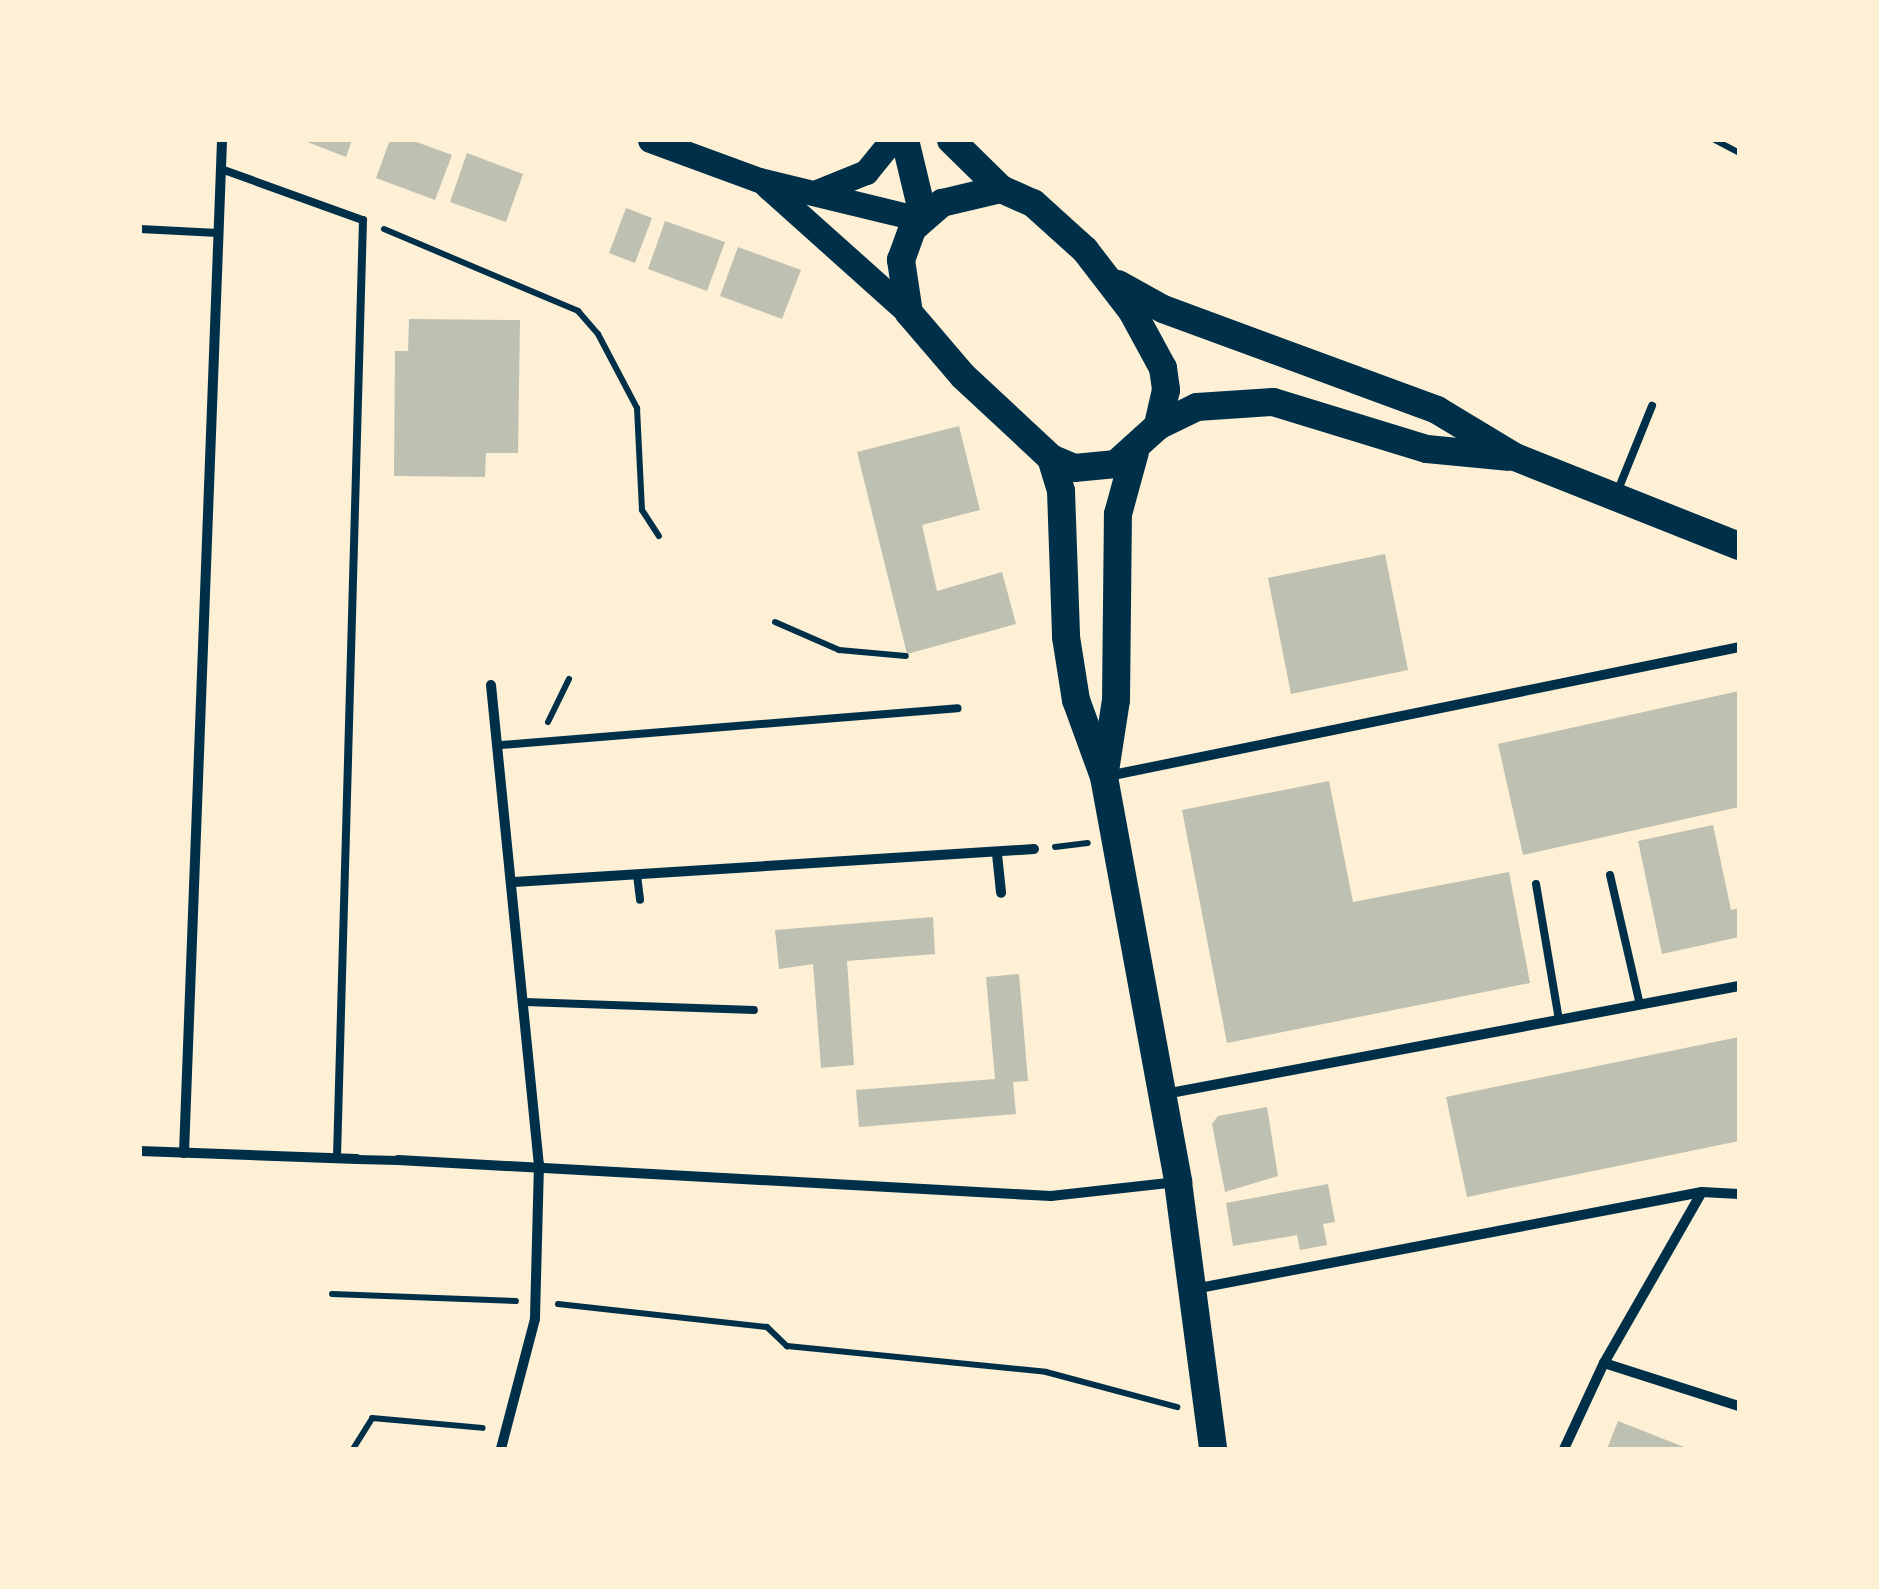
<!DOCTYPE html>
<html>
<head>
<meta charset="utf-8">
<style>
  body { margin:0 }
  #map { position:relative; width:1879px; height:1589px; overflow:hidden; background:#fdf0d5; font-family:Barlow,sans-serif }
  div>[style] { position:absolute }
  .building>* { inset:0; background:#bec0b2 }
  .path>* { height:6px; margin:-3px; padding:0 3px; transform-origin:3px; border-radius:3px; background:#003049 }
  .service>* { height:8px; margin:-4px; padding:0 4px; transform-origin:4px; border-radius:4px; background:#003049 }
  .pedestrian>* { height:9px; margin:-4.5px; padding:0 4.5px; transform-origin:4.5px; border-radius:4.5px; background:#003049 }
  .minor>* { height:10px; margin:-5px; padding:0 5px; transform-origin:5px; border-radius:5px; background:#003049 }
  .primary>* { height:25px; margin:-12.5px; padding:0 12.5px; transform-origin:12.5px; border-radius:12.5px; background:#003049 }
  .trunk>* { height:28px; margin:-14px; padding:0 14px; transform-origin:14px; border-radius:14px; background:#003049 }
  span { translate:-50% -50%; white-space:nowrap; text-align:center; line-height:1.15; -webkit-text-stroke:8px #fdf0d5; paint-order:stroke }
  .frame { position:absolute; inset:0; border:142px solid #fdf0d5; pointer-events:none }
</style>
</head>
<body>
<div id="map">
  <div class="building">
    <i style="clip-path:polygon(302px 140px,352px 140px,346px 157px)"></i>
    <i style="clip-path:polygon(390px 140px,411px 140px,452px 155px,435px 200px,376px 178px)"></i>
    <i style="clip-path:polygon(467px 153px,523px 174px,506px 222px,450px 202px)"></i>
    <i style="clip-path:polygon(626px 208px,652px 218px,635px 263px,609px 253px)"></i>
    <i style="clip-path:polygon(665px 221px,725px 242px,707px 291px,648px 269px)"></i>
    <i style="clip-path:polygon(738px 247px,801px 270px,782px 319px,720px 296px)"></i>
    <i style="clip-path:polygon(409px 319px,520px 320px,518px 453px,486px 453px,485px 477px,394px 476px,395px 351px,408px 351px)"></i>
    <i style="clip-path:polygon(959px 426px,980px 510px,922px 525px,937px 591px,1002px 572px,1016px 624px,907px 654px,857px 452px)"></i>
    <i style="clip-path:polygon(1385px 554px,1408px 670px,1291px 694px,1268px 578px)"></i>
    <i style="clip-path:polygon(1739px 691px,1739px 807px,1523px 855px,1498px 744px)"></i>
    <i style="clip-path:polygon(1329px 781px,1353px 902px,1509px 872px,1530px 983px,1227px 1043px,1182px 810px)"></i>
    <i style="clip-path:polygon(1713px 825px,1731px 910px,1739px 908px,1739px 937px,1662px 954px,1638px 841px)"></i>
    <i style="clip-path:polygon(933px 917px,935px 954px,847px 961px,854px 1065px,821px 1068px,813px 964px,779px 969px,775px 930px)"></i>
    <i style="clip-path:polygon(1019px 974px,1028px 1081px,1013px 1082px,1016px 1114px,859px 1127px,856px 1090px,995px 1079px,986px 977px)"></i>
    <i style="clip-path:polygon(1739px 1037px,1739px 1141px,1467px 1197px,1446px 1097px)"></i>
    <i style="clip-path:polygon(1267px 1107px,1278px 1176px,1225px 1192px,1212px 1124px,1218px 1116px)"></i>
    <i style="clip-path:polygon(1328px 1184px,1335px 1222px,1323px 1224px,1327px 1245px,1300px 1250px,1297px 1235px,1233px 1246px,1226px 1203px)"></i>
    <i style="clip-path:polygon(1618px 1421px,1689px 1449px,1607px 1449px)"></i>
  </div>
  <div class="path">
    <i style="left:1715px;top:140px;width:27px;rotate:28deg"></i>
    <i style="left:384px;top:229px;width:211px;rotate:22.9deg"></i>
    <i style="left:578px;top:311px;width:30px;rotate:49deg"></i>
    <i style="left:598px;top:334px;width:84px;rotate:62.2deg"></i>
    <i style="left:637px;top:408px;width:102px;rotate:87.2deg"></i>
    <i style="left:642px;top:510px;width:31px;rotate:57deg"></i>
    <i style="left:775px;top:622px;width:70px;rotate:23.6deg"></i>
    <i style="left:839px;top:650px;width:67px;rotate:5.1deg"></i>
    <i style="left:548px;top:722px;width:48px;rotate:-64deg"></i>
    <i style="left:1055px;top:847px;width:33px;rotate:-7deg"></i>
    <i style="left:332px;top:1294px;width:184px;rotate:2.2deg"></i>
    <i style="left:558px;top:1304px;width:210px;rotate:6.3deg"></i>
    <i style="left:767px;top:1327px;width:28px;rotate:44deg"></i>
    <i style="left:787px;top:1346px;width:260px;rotate:5.7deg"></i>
    <i style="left:1046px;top:1372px;width:136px;rotate:15deg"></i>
    <i style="left:353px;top:1449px;width:36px;rotate:-58deg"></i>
    <i style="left:372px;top:1418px;width:111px;rotate:5.1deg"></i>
  </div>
  <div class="service">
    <i style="left:221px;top:169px;width:151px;rotate:19.8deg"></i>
    <i style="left:363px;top:220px;width:938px;rotate:91.59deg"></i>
    <i style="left:140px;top:229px;width:78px;rotate:2.9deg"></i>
    <i style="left:1618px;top:490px;width:91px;rotate:-68deg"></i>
    <i style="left:501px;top:745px;width:458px;rotate:-4.6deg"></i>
    <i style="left:637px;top:875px;width:25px;rotate:83deg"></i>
    <i style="left:1610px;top:875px;width:133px;rotate:77deg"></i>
    <i style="left:1536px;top:884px;width:138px;rotate:80.4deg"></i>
    <i style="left:525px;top:1002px;width:229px;rotate:2deg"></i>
  </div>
  <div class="pedestrian">
    <i style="left:357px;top:1159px;width:41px;rotate:1.4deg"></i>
  </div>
  <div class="minor">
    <i style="left:491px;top:685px;width:481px;rotate:84.3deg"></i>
    <i style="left:539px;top:1164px;width:155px;rotate:91.5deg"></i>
    <i style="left:535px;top:1319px;width:134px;rotate:104.7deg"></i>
    <i style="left:1108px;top:776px;width:644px;rotate:-11.55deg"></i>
    <i style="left:997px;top:854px;width:39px;rotate:84deg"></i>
    <i style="left:514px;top:882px;width:521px;rotate:-3.63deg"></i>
    <i style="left:1165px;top:1094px;width:584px;rotate:-10.66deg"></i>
    <i style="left:140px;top:1151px;width:217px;rotate:2.1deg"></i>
    <i style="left:184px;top:1153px;width:1014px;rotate:-87.85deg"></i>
    <i style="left:398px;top:1160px;width:654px;rotate:3.16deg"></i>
    <i style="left:1051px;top:1196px;width:127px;rotate:-6.3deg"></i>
    <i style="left:1194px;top:1289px;width:517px;rotate:-10.81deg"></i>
    <i style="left:1702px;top:1192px;width:37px;rotate:3deg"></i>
    <i style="left:1604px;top:1363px;width:142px;rotate:17.7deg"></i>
    <i style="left:1564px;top:1449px;width:95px;rotate:-65.1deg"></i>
    <i style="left:1604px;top:1363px;width:197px;rotate:-60.2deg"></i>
  </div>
  <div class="primary">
    <i style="left:650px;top:140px;width:116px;rotate:20.2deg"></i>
    <i style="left:759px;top:180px;width:166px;rotate:13.6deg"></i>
    <i style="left:767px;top:186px;width:191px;rotate:41.8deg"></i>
    <i style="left:814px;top:193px;width:56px;rotate:-22deg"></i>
    <i style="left:866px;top:172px;width:41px;rotate:-50.9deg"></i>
  </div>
  <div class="trunk">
    <i style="left:905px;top:140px;width:77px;rotate:76.5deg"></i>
    <i style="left:951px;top:140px;width:70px;rotate:44.4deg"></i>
    <i style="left:1001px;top:189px;width:35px;rotate:24deg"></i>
    <i style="left:1033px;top:203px;width:70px;rotate:42.1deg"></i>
    <i style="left:1085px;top:250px;width:77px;rotate:52.4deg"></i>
    <i style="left:1132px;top:311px;width:65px;rotate:61.5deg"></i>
    <i style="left:1163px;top:368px;width:22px;rotate:82deg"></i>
    <i style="left:1166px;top:390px;width:37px;rotate:103deg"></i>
    <i style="left:1158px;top:426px;width:57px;rotate:137.9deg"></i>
    <i style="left:1116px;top:464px;width:42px;rotate:174.6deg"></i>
    <i style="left:1074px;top:468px;width:25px;rotate:-157deg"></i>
    <i style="left:1051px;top:458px;width:120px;rotate:-137deg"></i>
    <i style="left:963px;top:376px;width:83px;rotate:-130.6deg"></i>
    <i style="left:909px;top:313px;width:54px;rotate:-98.6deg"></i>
    <i style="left:901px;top:260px;width:33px;rotate:-70deg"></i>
    <i style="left:912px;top:229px;width:40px;rotate:-41deg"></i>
    <i style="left:942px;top:203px;width:61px;rotate:-13.3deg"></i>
    <i style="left:1118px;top:284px;width:51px;rotate:29.1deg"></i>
    <i style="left:1163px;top:309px;width:292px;rotate:20.2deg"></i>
    <i style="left:1437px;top:410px;width:91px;rotate:31.1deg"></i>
    <i style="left:1515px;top:457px;width:241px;rotate:21.7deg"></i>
    <i style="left:1158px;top:426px;width:43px;rotate:-26deg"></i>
    <i style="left:1197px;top:407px;width:76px;rotate:-3.8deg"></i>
    <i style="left:1273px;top:402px;width:161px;rotate:17deg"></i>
    <i style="left:1427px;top:449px;width:81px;rotate:5.6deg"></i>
    <i style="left:1051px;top:458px;width:34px;rotate:73deg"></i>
    <i style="left:1061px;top:491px;width:146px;rotate:88deg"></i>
    <i style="left:1066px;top:637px;width:64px;rotate:81deg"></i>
    <i style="left:1076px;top:700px;width:82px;rotate:70deg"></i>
    <i style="left:1104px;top:777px;width:412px;rotate:79.6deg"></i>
    <i style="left:1178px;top:1182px;width:269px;rotate:82.5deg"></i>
    <i style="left:1105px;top:771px;width:72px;rotate:-81.2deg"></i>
    <i style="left:1116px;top:700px;width:186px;rotate:-89.4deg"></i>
    <i style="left:1118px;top:514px;width:64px;rotate:-74.7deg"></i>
  </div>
  <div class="frame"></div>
</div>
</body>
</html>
